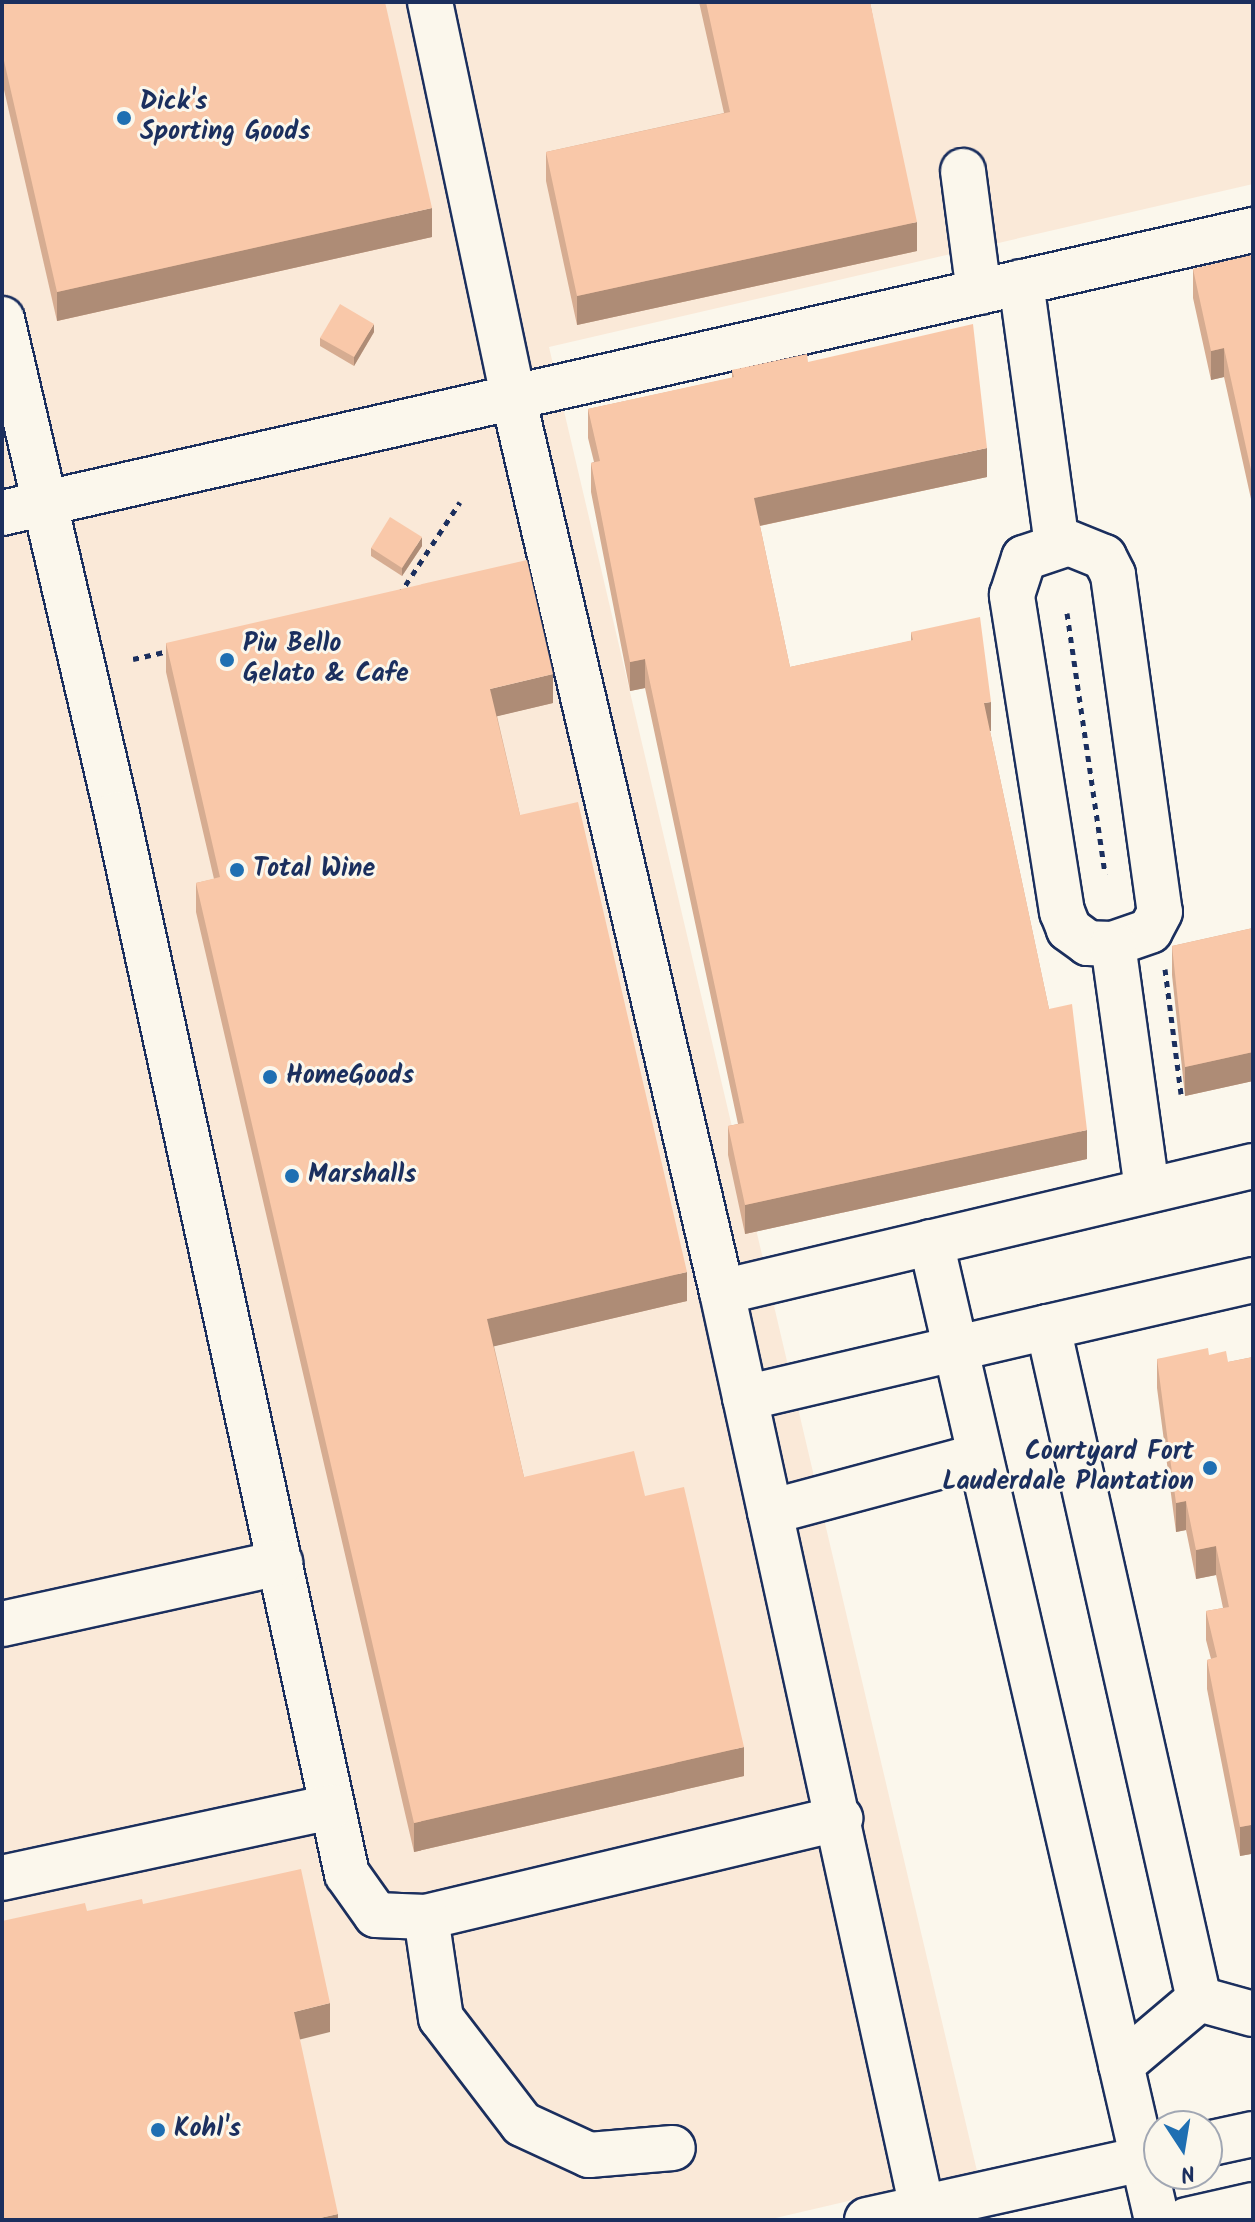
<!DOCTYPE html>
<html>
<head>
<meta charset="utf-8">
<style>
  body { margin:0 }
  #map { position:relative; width:1255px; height:2222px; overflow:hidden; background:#fbf7ec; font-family:Kalam,sans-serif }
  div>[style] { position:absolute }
  .built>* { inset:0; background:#fae9d8 }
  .path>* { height:5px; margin-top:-2.5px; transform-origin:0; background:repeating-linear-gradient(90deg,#1b2f5e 0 6px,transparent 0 12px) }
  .roads { filter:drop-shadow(2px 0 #1b2f5e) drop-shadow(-2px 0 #1b2f5e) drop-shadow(0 2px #1b2f5e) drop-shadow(0 -2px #1b2f5e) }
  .minor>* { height:44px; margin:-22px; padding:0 22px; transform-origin:22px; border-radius:22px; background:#fbf7ec }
  .wall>* { inset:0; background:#d6ac91 }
  .shaded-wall>* { inset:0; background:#ae8c76 }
  .building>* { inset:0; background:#f9c8a9 }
  .dots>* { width:22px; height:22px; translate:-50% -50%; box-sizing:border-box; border:4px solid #fbf7ec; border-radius:50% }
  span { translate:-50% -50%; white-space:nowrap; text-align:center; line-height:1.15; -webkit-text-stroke:6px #fbf7ec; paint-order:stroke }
  .poi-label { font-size:26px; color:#1b2f5e; font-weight:700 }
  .left { translate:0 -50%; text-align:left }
  .right { translate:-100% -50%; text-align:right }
  .frame { position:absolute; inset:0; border:4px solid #1b2f5e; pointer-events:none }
  .north { position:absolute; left:1143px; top:2110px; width:80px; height:80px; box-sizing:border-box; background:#fbf7ec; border:2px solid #a1a7b3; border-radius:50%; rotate:168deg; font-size:22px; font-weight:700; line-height:32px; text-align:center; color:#1b2f5e }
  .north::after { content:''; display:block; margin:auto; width:28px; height:36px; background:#1f6fb2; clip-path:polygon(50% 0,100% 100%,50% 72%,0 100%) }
</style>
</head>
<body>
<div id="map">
  <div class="built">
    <i style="clip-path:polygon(2px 2px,1253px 2px,1253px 184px,549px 347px,977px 2171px,767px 2220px,2px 2220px)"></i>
  </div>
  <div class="path">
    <i style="left:399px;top:595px;width:111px;rotate:-56.7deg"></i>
    <i style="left:1067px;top:613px;width:264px;rotate:81.7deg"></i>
    <i style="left:133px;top:659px;width:41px;rotate:-12.7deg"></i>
    <i style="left:1165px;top:969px;width:126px;rotate:82.7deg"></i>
  </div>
  <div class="roads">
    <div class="minor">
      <i style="left:430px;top:2px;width:404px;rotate:78.1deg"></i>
      <i style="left:513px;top:397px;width:919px;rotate:76.86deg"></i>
      <i style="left:722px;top:1292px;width:938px;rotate:77.68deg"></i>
      <i style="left:963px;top:171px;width:122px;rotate:82.5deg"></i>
      <i style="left:1021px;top:282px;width:266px;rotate:82.2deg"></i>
      <i style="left:2px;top:319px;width:508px;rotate:76.92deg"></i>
      <i style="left:117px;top:814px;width:1085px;rotate:77.76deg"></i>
      <i style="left:347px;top:1874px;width:50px;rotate:54.7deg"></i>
      <i style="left:376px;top:1915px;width:50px;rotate:2.3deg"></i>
      <i style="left:426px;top:1917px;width:426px;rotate:-13.4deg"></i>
      <i style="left:2px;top:513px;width:1283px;rotate:-12.75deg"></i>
      <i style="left:1069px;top:543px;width:38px;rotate:22deg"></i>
      <i style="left:1104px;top:557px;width:20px;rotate:63deg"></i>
      <i style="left:1113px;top:575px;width:340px;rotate:82.1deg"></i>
      <i style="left:1160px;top:912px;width:21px;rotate:118deg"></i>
      <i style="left:1150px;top:931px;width:39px;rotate:161deg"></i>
      <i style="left:1113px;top:944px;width:25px;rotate:-178deg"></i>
      <i style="left:1088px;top:943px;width:24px;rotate:-144deg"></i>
      <i style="left:1069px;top:929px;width:18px;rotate:-112deg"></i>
      <i style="left:1062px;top:912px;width:321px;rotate:-99deg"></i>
      <i style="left:1012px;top:595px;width:39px;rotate:-72deg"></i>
      <i style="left:1024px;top:558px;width:47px;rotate:-18.4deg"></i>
      <i style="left:1113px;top:944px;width:248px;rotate:82.1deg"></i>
      <i style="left:931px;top:1242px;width:1004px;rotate:76.99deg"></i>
      <i style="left:722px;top:1292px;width:546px;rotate:-13.35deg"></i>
      <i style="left:1048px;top:1327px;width:210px;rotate:-12.9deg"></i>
      <i style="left:745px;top:1398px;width:311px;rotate:-13.2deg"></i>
      <i style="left:1048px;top:1327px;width:689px;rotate:77.34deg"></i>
      <i style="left:770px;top:1512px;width:216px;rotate:-15deg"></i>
      <i style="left:2px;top:1624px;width:285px;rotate:-12.4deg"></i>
      <i style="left:2px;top:1878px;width:337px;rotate:-12.2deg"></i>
      <i style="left:426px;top:1917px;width:102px;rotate:81.6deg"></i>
      <i style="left:441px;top:2018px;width:133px;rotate:52.6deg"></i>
      <i style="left:522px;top:2124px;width:74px;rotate:24.8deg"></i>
      <i style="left:589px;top:2155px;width:84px;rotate:-4.8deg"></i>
      <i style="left:1121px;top:2065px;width:102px;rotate:-40.2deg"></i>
      <i style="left:1199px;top:1999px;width:56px;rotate:15.5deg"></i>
      <i style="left:1207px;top:2144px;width:47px;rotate:-12.3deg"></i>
      <i style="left:867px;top:2220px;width:299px;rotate:-12.5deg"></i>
      <i style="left:1187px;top:2220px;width:68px;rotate:-12.8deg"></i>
    </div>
  </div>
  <div class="wall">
    <i style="clip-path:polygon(2px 2px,432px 237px,57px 321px,2px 81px)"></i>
    <i style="clip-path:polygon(699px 2px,870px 2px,917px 251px,577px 325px,546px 181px,546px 152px,724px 113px)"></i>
    <i style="clip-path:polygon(1253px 255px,1253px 508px,1224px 377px,1211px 380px,1193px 298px,1193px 269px)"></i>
    <i style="clip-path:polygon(374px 332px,354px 366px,320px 346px,320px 338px)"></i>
    <i style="clip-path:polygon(808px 362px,987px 477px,760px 526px,790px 667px,911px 641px,911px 632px,991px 731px,990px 731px,1049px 1009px,1087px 1159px,745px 1234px,728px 1155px,728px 1126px,738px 1124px,645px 688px,630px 691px,591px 492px,591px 463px,594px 462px,588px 438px,588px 409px,732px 378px,732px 370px)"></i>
    <i style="clip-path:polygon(422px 546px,402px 576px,371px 556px,371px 548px)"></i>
    <i style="clip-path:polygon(166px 643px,553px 703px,497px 716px,520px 815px,687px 1301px,494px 1346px,524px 1477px,645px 1496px,744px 1776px,414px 1852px,196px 912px,196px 883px,214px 879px,166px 672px)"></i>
    <i style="clip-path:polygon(1253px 928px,1253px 1081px,1185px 1096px,1172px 975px,1172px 946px)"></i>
    <i style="clip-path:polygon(1209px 1355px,1228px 1362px,1253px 1357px,1253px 1861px,1251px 1854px,1240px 1856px,1207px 1689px,1207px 1660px,1211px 1659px,1206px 1640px,1206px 1611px,1223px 1608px,1216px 1575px,1196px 1579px,1186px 1530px,1176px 1532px,1157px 1388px,1157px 1359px)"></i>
  </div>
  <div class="shaded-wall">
    <i style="clip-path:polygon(432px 208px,432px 237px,57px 321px,57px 292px)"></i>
    <i style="clip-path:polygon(917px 222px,917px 251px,577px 325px,577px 296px)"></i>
    <i style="clip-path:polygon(374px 324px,374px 332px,354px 366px,354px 357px)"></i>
    <i style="clip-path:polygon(1224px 348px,1224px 377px,1211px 380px,1211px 351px)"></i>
    <i style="clip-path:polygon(987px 448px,987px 477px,754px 527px,754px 498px)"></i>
    <i style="clip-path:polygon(422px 537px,422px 546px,402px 576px,402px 568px)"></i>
    <i style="clip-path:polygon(645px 659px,645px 688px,630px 691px,630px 662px)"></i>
    <i style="clip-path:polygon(553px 674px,553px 703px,490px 718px,490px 689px)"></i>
    <i style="clip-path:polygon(991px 702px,991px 731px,984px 732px,984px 703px)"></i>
    <i style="clip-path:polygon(1253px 1052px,1253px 1081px,1185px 1096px,1185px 1067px)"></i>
    <i style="clip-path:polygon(1087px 1130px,1087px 1159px,745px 1234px,745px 1205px)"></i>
    <i style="clip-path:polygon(687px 1272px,687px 1301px,487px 1348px,487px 1319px)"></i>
    <i style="clip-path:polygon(1186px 1501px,1186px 1530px,1176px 1532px,1176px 1503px)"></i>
    <i style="clip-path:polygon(1216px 1546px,1216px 1575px,1196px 1579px,1196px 1550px)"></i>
    <i style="clip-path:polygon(744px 1747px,744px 1776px,414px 1852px,414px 1823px)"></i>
    <i style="clip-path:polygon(1251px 1825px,1251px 1854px,1240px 1856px,1240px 1827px)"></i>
    <i style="clip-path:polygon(330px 2003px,330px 2032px,294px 2041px,294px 2012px)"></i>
    <i style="clip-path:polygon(338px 2214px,338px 2220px,311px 2220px)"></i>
  </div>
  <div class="building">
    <i style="clip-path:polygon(2px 2px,385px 2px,432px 208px,57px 292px,2px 52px)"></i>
    <i style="clip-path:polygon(706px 2px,870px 2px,917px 222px,577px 296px,546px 152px,730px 112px)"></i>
    <i style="clip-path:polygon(1253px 255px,1253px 479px,1224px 348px,1211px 351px,1193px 269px)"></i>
    <i style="clip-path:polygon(340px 304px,374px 324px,354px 357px,320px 338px)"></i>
    <i style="clip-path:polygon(973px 324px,987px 448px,754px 498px,790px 667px,913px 640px,911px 632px,980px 617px,991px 702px,984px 703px,1049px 1009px,1072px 1004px,1087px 1130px,745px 1205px,728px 1126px,744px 1123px,645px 659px,630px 662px,591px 463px,600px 461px,588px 409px,734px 377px,732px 370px,807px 354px,808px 362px)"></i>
    <i style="clip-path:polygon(390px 517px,422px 537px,402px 568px,371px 548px)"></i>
    <i style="clip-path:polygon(527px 560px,553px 674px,490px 689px,520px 815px,578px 802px,687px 1272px,487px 1319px,524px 1477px,634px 1451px,645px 1496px,684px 1487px,744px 1747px,414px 1823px,196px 883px,220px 877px,166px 643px)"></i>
    <i style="clip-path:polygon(1253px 928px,1253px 1052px,1185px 1067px,1172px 946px)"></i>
    <i style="clip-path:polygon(1208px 1348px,1209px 1355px,1226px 1351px,1228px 1362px,1253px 1357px,1253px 1832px,1251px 1825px,1240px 1827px,1207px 1660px,1217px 1657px,1206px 1611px,1229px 1607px,1216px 1546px,1196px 1550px,1186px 1501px,1176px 1503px,1157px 1359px)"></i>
    <i style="clip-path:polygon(301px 1869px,330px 2003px,294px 2012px,338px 2214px,311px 2220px,2px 2220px,2px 1921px,85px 1903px,87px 1911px,142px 1899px,143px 1904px)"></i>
  </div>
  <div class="dots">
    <i style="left:124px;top:118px;background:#1f6fb2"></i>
    <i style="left:227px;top:660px;background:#1f6fb2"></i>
    <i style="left:237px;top:870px;background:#1f6fb2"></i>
    <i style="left:270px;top:1077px;background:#1f6fb2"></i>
    <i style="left:292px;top:1176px;background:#1f6fb2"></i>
    <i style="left:1210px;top:1468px;background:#1f6fb2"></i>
    <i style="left:158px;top:2130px;background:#1f6fb2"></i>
  </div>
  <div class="poi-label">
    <span class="left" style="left:140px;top:118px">Dick's<br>Sporting Goods</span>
    <span class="left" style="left:243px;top:660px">Piu Bello<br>Gelato &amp; Cafe</span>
    <span class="left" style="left:253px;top:870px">Total Wine</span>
    <span class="left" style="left:286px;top:1077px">HomeGoods</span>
    <span class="left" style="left:308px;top:1176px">Marshalls</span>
    <span class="right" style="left:1194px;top:1468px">Courtyard Fort<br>Lauderdale Plantation</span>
    <span class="left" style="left:174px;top:2130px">Kohl's</span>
  </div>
  <div class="frame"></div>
  <div class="north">N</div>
</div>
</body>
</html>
